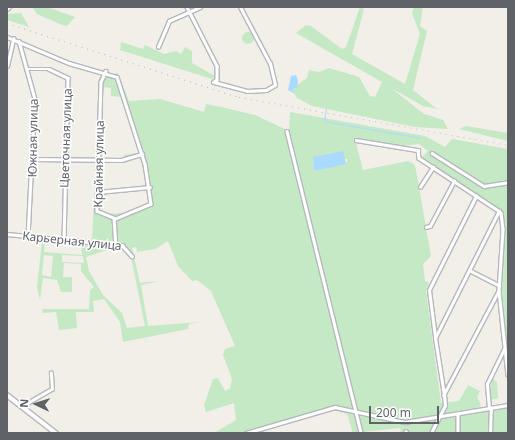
<!DOCTYPE html>
<html>
<head>
<meta charset="utf-8">
<style>
  body { margin:0 }
  #map { position:relative; width:515px; height:440px; overflow:hidden; background:#f1efe8; font-family:"Noto Sans",sans-serif }
  div>[style] { position:absolute }
  .green>* { inset:0; background:#c5e8c5 }
  .round { border-radius:50% }
  .water>* { inset:0; background:#aadaff }
  .stream>* { height:1px; margin:-0.5px; padding:0 0.5px; transform-origin:0.5px; border-radius:0.5px; background:#aadaff }
  .roads { filter:drop-shadow(1px 0 #b5b8bc) drop-shadow(-1px 0 #b5b8bc) drop-shadow(0 1px #b5b8bc) drop-shadow(0 -1px #b5b8bc) }
  .street>* { height:2.5px; margin:-1.25px; padding:0 1.25px; transform-origin:1.25px; border-radius:1.25px; background:#fff }
  .secondary>* { height:3.5px; margin:-1.75px; padding:0 1.75px; transform-origin:1.75px; border-radius:1.75px; background:#fff }
  .rail>* { height:1px; margin-top:-0.5px; transform-origin:0; background:repeating-linear-gradient(90deg,#b6b7b8 0 1px,transparent 0 6px) }
  span { translate:-50% -50%; white-space:nowrap; text-align:center; line-height:1.15; -webkit-text-stroke:3px #fff; paint-order:stroke }
  .street-label { font-size:12px; color:#5f6368 }
  .frame { position:absolute; inset:0; border:8px solid #5f6368; pointer-events:none }
  .north { position:absolute; left:16px; top:384px; width:40px; height:40px; -webkit-text-stroke:3px #fff; paint-order:stroke; rotate:274deg; font-size:11px; font-weight:700; line-height:16px; text-align:center; color:#5f6368 }
  .north::after { content:''; display:block; margin:auto; width:14px; height:18px; background:#5f6368; clip-path:polygon(50% 0,100% 100%,50% 72%,0 100%) }
  .scale { position:absolute; left:369px; top:406px; width:70px; height:18px; box-sizing:border-box; border:2px solid #5f6368; border-top:0; padding-left:5px; font-size:12px; line-height:14px; white-space:nowrap; color:#5f6368; -webkit-text-stroke:3px #fff; paint-order:stroke }
</style>
</head>
<body>
<div id="map">
  <div class="green">
    <i style="clip-path:polygon(47px 7px,75px 17px,67px 26px,62px 25px,37px 14px,33px 8px)"></i>
    <i style="clip-path:polygon(360px 7px,364px 9px,352px 54px,405px 84px,420px 34px,412px 13px,414px 7px,423px 7px,420px 26px,427px 31px,413px 90px,437px 109px,423px 106px,391px 88px,424px 114px,443px 120px,448px 129px,415px 127px,312px 106px,297px 98px,292px 89px,307px 78px,309px 70px,319px 72px,329px 68px,359px 77px,370px 96px,375px 97px,382px 82px,296px 33px,306px 25px,311px 26px,342px 49px,346px 47px)"></i>
    <i style="clip-path:polygon(21px 13px,29px 27px,7px 20px,8px 14px)"></i>
    <i class="round" style="left:242px;top:32px;width:12px;height:12px"></i>
    <i style="clip-path:polygon(121px 42px,143px 49px,145px 45px,164px 54px,176px 51px,181px 54px,185px 47px,192px 51px,192px 63px,215px 76px,212px 79px,120px 50px)"></i>
    <i style="clip-path:polygon(evenodd,118px 73px,129px 101px,160px 99px,204px 112px,206px 104px,221px 107px,255px 115px,289px 131px,290px 112px,425px 136px,445px 147px,452px 139px,508px 149px,508px 352px,502px 302px,503px 212px,421px 158px,428px 151px,419px 144px,402px 146px,359px 139px,356px 143px,363px 170px,408px 161px,414px 164px,416px 170px,431px 256px,423px 264px,425px 281px,429px 283px,426px 291px,441px 403px,459px 401px,468px 385px,480px 391px,477px 397px,481px 405px,472px 413px,508px 407px,508px 433px,401px 433px,400px 428px,353px 433px,347px 414px,333px 410px,257px 433px,214px 433px,236px 420px,234px 403px,206px 412px,204px 405px,213px 379px,218px 378px,225px 391px,230px 388px,232px 379px,223px 355px,225px 349px,235px 346px,211px 291px,197px 280px,192px 281px,178px 266px,168px 241px,155px 249px,137px 252px,136px 247px,132px 248px,140px 283px,160px 281px,141px 285px,148px 326px,202px 322px,189px 324px,188px 329px,123px 342px,120px 322px,104px 299px,93px 301px,94px 312px,76px 312px,77px 328px,59px 330px,56px 312px,43px 313px,42px 309px,89px 309px,90px 290px,94px 287px,81px 271px,81px 264px,64px 263px,63px 277px,72px 277px,72px 292px,61px 292px,57px 280px,43px 278px,40px 300px,37px 287px,42px 242px,27px 240px,29px 236px,92px 239px,96px 162px,68px 159px,96px 159px,99px 78px,118px 73px,103px 87px,111px 88px,111px 96px,123px 97px,139px 153px,124px 155px,123px 159px,101px 159px,103px 87px,118px 73px,140px 156px,148px 187px,100px 192px,100px 163px,125px 163px,140px 156px,118px 73px,313px 158px,347px 159px,347px 162px,314px 171px,313px 158px,118px 73px,148px 190px,148px 205px,122px 213px,104px 214px,103px 210px,99px 209px,100px 195px,148px 190px,118px 73px,45px 241px,81px 244px,82px 255px,44px 252px,45px 241px,118px 73px,111px 246px,125px 247px,130px 252px,145px 326px,127px 328px,122px 313px,103px 295px,89px 271px,86px 257px,110px 249px,111px 246px,118px 73px,44px 255px,53px 256px,51px 277px,42px 275px,44px 255px,118px 73px,62px 255px,83px 256px,84px 263px,62px 262px,62px 255px)"></i>
    <i style="clip-path:polygon(466px 126px,508px 133px,508px 141px,459px 129px)"></i>
    <i style="clip-path:polygon(492px 378px,497px 382px,498px 398px,490px 400px)"></i>
  </div>
  <div class="water">
    <i style="clip-path:polygon(296px 75px,298px 80px,297px 88px,292px 89px,295px 94px,288px 90px,291px 76px)"></i>
    <i style="clip-path:polygon(343px 151px,346px 164px,314px 171px,313px 157px)"></i>
  </div>
  <div class="stream">
    <i style="left:326px;top:108px;width:13px;rotate:99deg"></i>
    <i style="left:324px;top:121px;width:97px;rotate:10deg"></i>
    <i style="left:456px;top:416px;width:7px;rotate:82deg"></i>
    <i style="left:459px;top:420px;width:13px;rotate:86deg"></i>
    <i style="left:489px;top:430px;width:20px;rotate:-90deg"></i>
    <i style="left:492px;top:433px;width:21px;rotate:-90deg"></i>
  </div>
  <div class="roads">
    <div class="street">
      <i style="left:187px;top:7px;width:66px;rotate:63deg"></i>
      <i style="left:217px;top:66px;width:14px;rotate:90deg"></i>
      <i style="left:217px;top:80px;width:4px;rotate:146deg"></i>
      <i style="left:214px;top:82px;width:34px;rotate:15deg"></i>
      <i style="left:247px;top:91px;width:19px;rotate:-3deg"></i>
      <i style="left:266px;top:90px;width:10px;rotate:-29deg"></i>
      <i style="left:275px;top:85px;width:22px;rotate:-103deg"></i>
      <i style="left:270px;top:64px;width:64px;rotate:-117.8deg"></i>
      <i style="left:7px;top:9px;width:3px;rotate:-45deg"></i>
      <i style="left:7px;top:37px;width:67px;rotate:22.8deg"></i>
      <i style="left:69px;top:63px;width:50px;rotate:16.3deg"></i>
      <i style="left:117px;top:77px;width:91px;rotate:72.2deg"></i>
      <i style="left:145px;top:164px;width:40px;rotate:81.5deg"></i>
      <i style="left:151px;top:204px;width:39px;rotate:157deg"></i>
      <i style="left:19px;top:41px;width:60px;rotate:74.6deg"></i>
      <i style="left:35px;top:99px;width:138px;rotate:92.9deg"></i>
      <i style="left:158px;top:47px;width:28px;rotate:-67deg"></i>
      <i style="left:169px;top:21px;width:34px;rotate:-24deg"></i>
      <i style="left:7px;top:66px;width:28px;rotate:-77deg"></i>
      <i style="left:27px;top:69px;width:22px"></i>
      <i style="left:49px;top:69px;width:21px;rotate:25deg"></i>
      <i style="left:68px;top:78px;width:163px;rotate:91.4deg"></i>
      <i style="left:106px;top:71px;width:12px;rotate:114deg"></i>
      <i style="left:101px;top:82px;width:129px;rotate:91.8deg"></i>
      <i style="left:97px;top:211px;width:18px;rotate:22deg"></i>
      <i style="left:114px;top:218px;width:26px;rotate:86deg"></i>
      <i style="left:287px;top:131px;width:311px;rotate:76.2deg"></i>
      <i style="left:356px;top:140px;width:63px;rotate:9.2deg"></i>
      <i style="left:418px;top:150px;width:8px;rotate:83deg"></i>
      <i style="left:419px;top:158px;width:96px;rotate:33.5deg"></i>
      <i style="left:499px;top:211px;width:3px;rotate:45deg"></i>
      <i style="left:501px;top:213px;width:16px;rotate:83deg"></i>
      <i style="left:503px;top:229px;width:62px;rotate:93.7deg"></i>
      <i style="left:499px;top:291px;width:118px;rotate:117.9deg"></i>
      <i style="left:444px;top:395px;width:58px;rotate:-99deg"></i>
      <i style="left:435px;top:338px;width:142px;rotate:-63.3deg"></i>
      <i style="left:432px;top:153px;width:62px;rotate:32.4deg"></i>
      <i style="left:484px;top:186px;width:24px;rotate:-9deg"></i>
      <i style="left:33px;top:159px;width:88px;rotate:0.7deg"></i>
      <i style="left:121px;top:160px;width:22px;rotate:-16deg"></i>
      <i style="left:420px;top:187px;width:24px;rotate:-57deg"></i>
      <i style="left:98px;top:192px;width:52px;rotate:-5.5deg"></i>
      <i style="left:426px;top:227px;width:4px;rotate:-14deg"></i>
      <i style="left:430px;top:226px;width:51px;rotate:-61.9deg"></i>
      <i style="left:7px;top:234px;width:116px;rotate:5.5deg"></i>
      <i style="left:122px;top:245px;width:15px;rotate:48deg"></i>
      <i style="left:469px;top:270px;width:34px;rotate:27deg"></i>
      <i style="left:499px;top:291px;width:84px;rotate:83.9deg"></i>
      <i style="left:435px;top:337px;width:47px;rotate:-97.3deg"></i>
      <i style="left:429px;top:290px;width:105px;rotate:-63.4deg"></i>
      <i style="left:22px;top:406px;width:34px;rotate:-30deg"></i>
      <i style="left:52px;top:389px;width:16px;rotate:-94deg"></i>
      <i style="left:489px;top:408px;width:24px;rotate:-95deg"></i>
      <i style="left:487px;top:384px;width:39px;rotate:-64deg"></i>
      <i style="left:458px;top:415px;width:18px;rotate:90deg"></i>
      <i style="left:406px;top:431px;width:2px;rotate:63deg"></i>
      <i style="left:246px;top:433px;width:93px;rotate:-16.3deg"></i>
      <i style="left:335px;top:407px;width:72px;rotate:12.1deg"></i>
      <i style="left:405px;top:422px;width:104px;rotate:-9.4deg"></i>
      <i style="left:431px;top:433px;width:30px;rotate:-63deg"></i>
      <i style="left:445px;top:406px;width:11px;rotate:-95deg"></i>
      <i style="left:490px;top:433px;width:25px;rotate:-88deg"></i>
    </div>
    <div class="secondary">
      <i style="left:7px;top:395px;width:62px;rotate:37.8deg"></i>
    </div>
  </div>
  <div class="rail">
    <i style="left:7px;top:23px;width:244px;rotate:17.7deg"></i>
    <i style="left:239px;top:97px;width:273px;rotate:10.1deg"></i>
  </div>
  <div class="street-label">
    <span style="left:33px;top:138px;rotate:-89deg">Южная улица</span>
    <span style="left:66px;top:138px;rotate:-88deg">Цветочная улица</span>
    <span style="left:99px;top:164px;rotate:-89deg">Крайняя улица</span>
    <span style="left:72px;top:241px;rotate:6deg">Карьерная улица</span>
  </div>
  <div class="frame"></div>
  <div class="north">N</div>
  <div class="scale">200 m</div>
</div>
</body>
</html>
